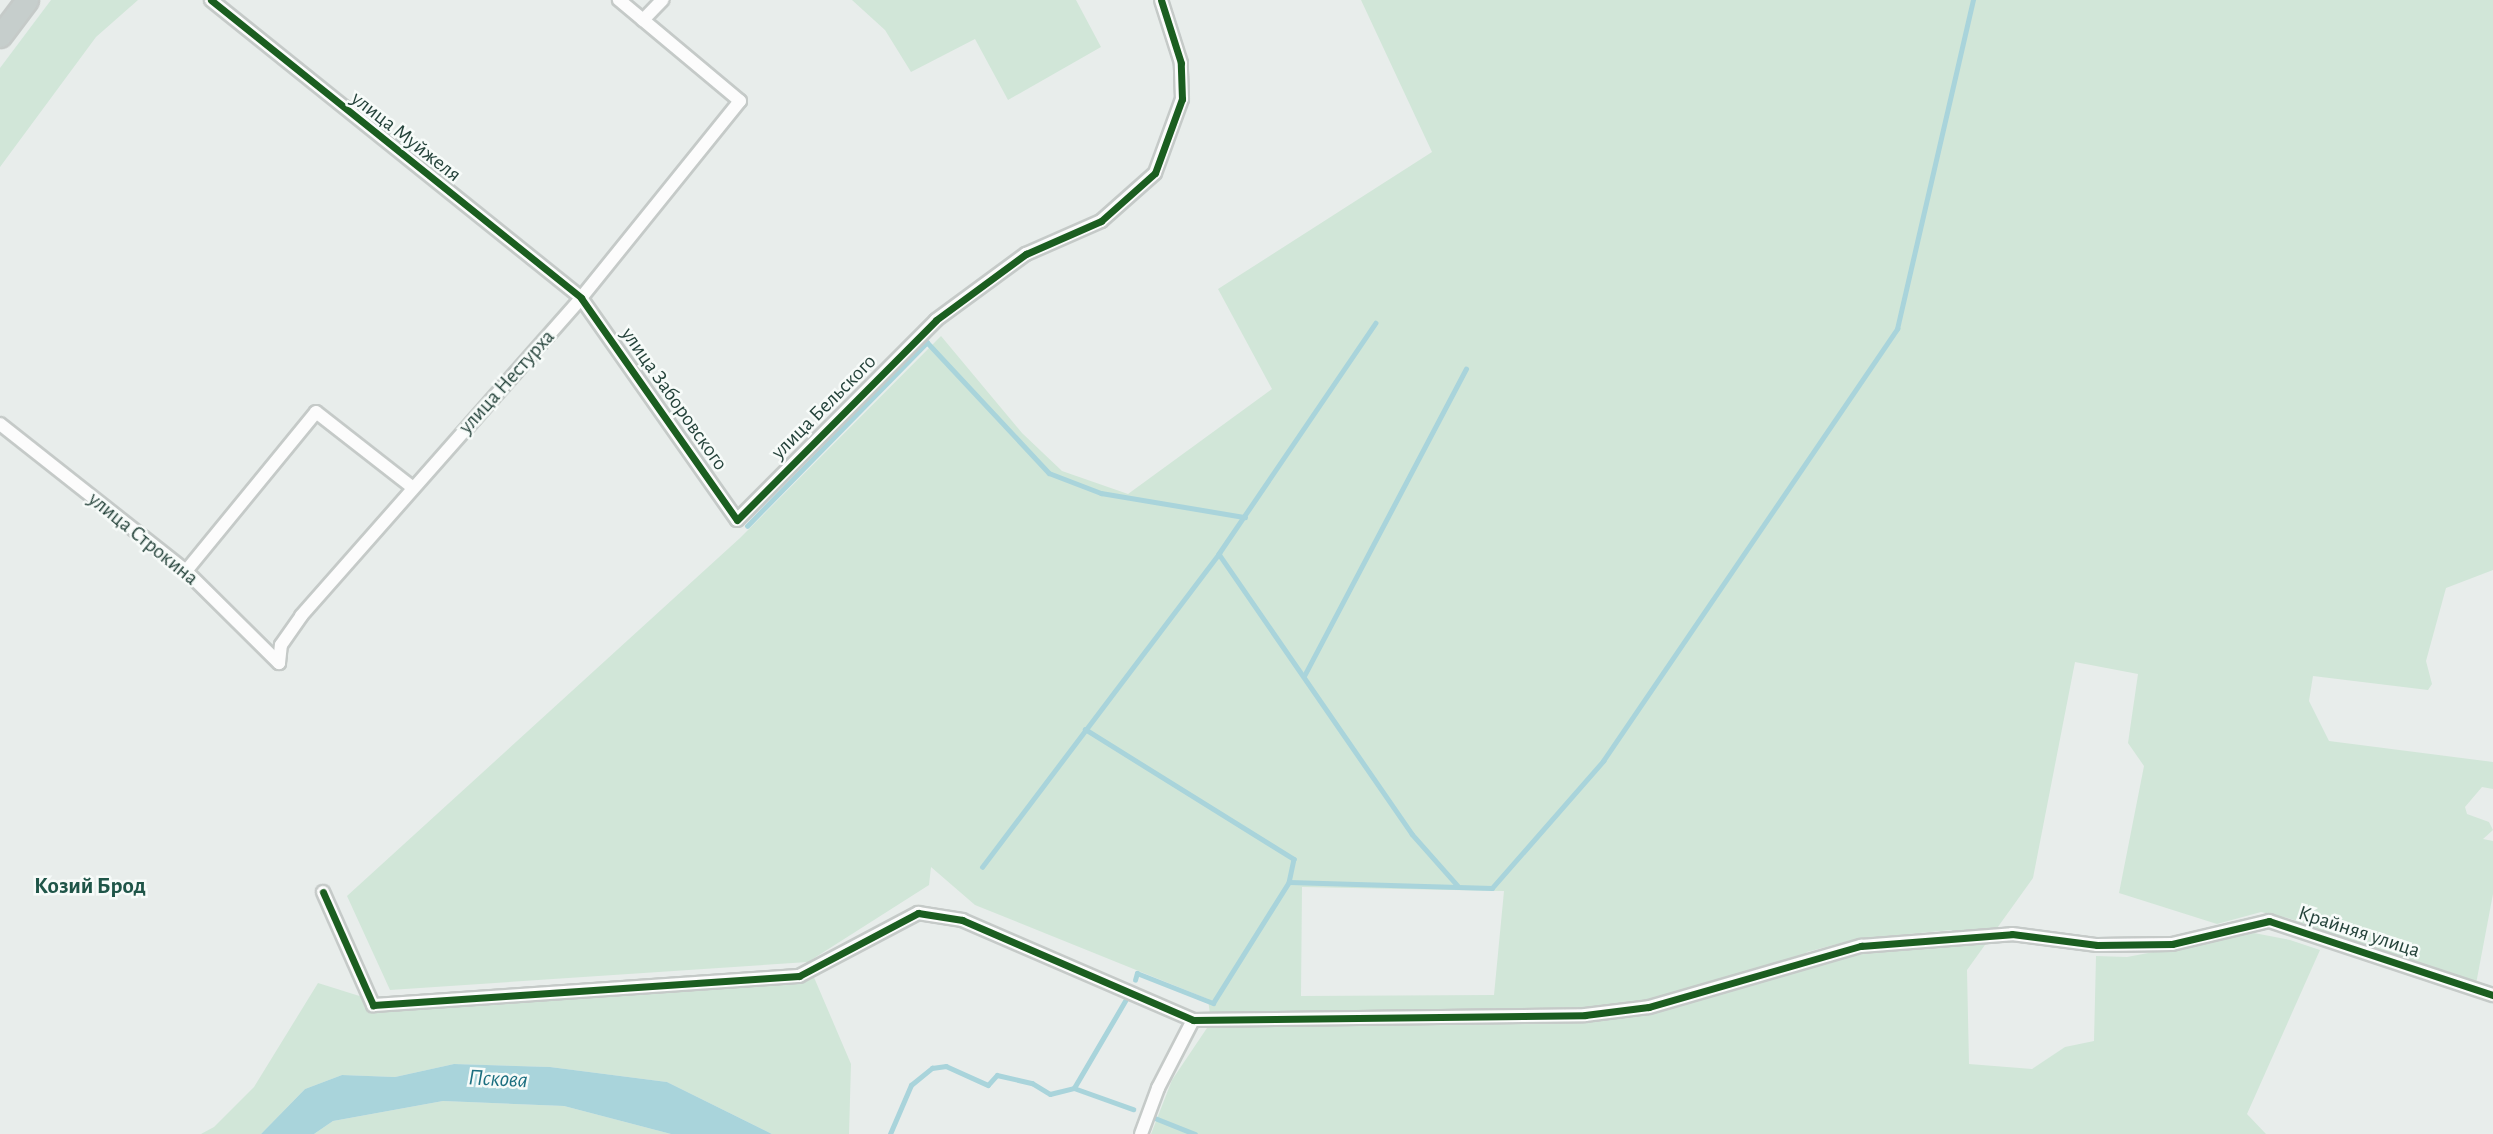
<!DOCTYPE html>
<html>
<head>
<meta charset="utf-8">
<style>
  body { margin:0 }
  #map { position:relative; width:2493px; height:1134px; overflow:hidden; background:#e8edeb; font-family:"Alegreya Sans",sans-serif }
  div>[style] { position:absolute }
  .green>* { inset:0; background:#d1e6d8 }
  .water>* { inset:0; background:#a9d4db }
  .stream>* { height:4.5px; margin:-2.25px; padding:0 2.25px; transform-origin:2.25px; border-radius:2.25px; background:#a9d4db }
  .roads { filter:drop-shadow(2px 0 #c5cac8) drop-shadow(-2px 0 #c5cac8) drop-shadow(0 2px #c5cac8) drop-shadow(0 -2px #c5cac8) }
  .minor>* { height:12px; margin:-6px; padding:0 6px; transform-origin:6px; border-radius:6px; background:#fcfcfc }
  .trunk>* { height:21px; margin:-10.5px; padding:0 10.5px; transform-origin:10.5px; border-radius:10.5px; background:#c6cecc }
  .cycleway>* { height:7px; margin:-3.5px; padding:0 3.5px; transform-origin:3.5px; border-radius:3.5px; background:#1b5e20 }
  span { translate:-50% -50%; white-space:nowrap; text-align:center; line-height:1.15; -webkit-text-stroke:5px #f7fbf9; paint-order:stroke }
  .street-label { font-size:21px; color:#24423a }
  .neighbourhood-label { font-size:23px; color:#1f5548; font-weight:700 }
  .water-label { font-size:23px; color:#1c6f80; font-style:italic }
</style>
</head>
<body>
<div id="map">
  <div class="green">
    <i style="clip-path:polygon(51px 0,138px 0,96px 37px,0 167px,0 68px)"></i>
    <i style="clip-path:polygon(852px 0,1076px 0,1101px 47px,1008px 100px,975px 39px,911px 72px,885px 30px)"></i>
    <i style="clip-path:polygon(evenodd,1361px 0,2493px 0,2493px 570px,2446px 588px,2426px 661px,2432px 684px,2428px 690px,2313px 676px,2309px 701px,2329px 741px,2493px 762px,2493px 789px,2482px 787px,2465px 807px,2467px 814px,2489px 822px,2493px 830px,2483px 839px,2493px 841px,2493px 894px,2476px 984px,2288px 918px,2261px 912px,2217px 924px,2119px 893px,2144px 766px,2128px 743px,2138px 674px,2075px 662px,2033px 878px,1967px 970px,1969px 1064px,2032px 1069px,2065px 1047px,2094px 1041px,2096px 956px,2127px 957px,2254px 933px,2290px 940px,2320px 950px,2247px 1114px,2266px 1134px,1151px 1134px,1172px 1080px,1211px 1022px,1208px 999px,975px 905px,931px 867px,929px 885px,808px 962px,390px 990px,347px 896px,740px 538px,941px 336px,1022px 433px,1062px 471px,1128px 494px,1272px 389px,1218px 289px,1432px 152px,1361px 0,1302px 887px,1504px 891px,1494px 995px,1301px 996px,1302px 887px,1361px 0,1952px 930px,1952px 946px,1862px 954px,1791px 971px,1807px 952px,1856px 939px,1952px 930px)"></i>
    <i style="clip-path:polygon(810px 968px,851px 1064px,849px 1134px,772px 1134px,667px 1082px,550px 1067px,454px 1064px,395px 1077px,342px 1075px,305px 1089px,261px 1134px,201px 1134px,214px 1127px,254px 1087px,318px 983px,385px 1004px)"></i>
    <i style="clip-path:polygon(443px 1101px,564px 1106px,671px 1134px,314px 1134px,333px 1121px)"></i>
  </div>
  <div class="water">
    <i style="clip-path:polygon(454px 1064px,550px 1067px,667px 1082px,772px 1134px,671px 1134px,564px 1106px,443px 1101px,333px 1121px,314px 1134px,261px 1134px,305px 1089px,342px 1075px,395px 1077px)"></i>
  </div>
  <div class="stream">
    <i style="left:1376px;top:323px;width:279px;rotate:124.2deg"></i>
    <i style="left:1219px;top:554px;width:340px;rotate:55.4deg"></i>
    <i style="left:1412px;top:834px;width:69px;rotate:48.5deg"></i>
    <i style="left:747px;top:526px;width:257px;rotate:-45.6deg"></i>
    <i style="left:927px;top:342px;width:179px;rotate:47deg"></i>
    <i style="left:1049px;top:473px;width:56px;rotate:21deg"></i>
    <i style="left:1101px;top:493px;width:146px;rotate:9.5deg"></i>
    <i style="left:1304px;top:676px;width:347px;rotate:-62.2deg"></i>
    <i style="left:1085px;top:729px;width:246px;rotate:31.9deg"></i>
    <i style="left:1294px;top:859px;width:24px;rotate:102deg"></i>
    <i style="left:982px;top:867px;width:393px;rotate:-52.9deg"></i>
    <i style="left:1135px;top:980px;width:7px;rotate:-74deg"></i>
    <i style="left:1137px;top:973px;width:82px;rotate:21.5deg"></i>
    <i style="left:1213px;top:1003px;width:143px;rotate:-57.9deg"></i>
    <i style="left:1289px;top:882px;width:203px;rotate:1.7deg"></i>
    <i style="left:1492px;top:888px;width:169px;rotate:-48.8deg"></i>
    <i style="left:1603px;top:761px;width:523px;rotate:-55.76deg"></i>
    <i style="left:1897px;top:329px;width:338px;rotate:-77deg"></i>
    <i style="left:1074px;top:1088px;width:63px;rotate:19.6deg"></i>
    <i style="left:1155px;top:1118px;width:43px;rotate:21.8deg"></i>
    <i style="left:890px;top:1134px;width:53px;rotate:-66.8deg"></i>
    <i style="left:911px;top:1085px;width:27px;rotate:-39deg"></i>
    <i style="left:932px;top:1068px;width:14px;rotate:-8deg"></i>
    <i style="left:946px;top:1066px;width:46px;rotate:24.3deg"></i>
    <i style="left:988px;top:1085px;width:13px;rotate:-48deg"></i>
    <i style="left:997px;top:1075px;width:36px;rotate:13deg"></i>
    <i style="left:1032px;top:1083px;width:21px;rotate:31deg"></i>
    <i style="left:1050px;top:1094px;width:25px;rotate:-14deg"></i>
    <i style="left:1074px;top:1088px;width:101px;rotate:-59.6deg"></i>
  </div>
  <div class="roads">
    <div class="minor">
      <i style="left:211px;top:0;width:475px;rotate:38.8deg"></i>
      <i style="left:581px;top:298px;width:271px;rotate:54.9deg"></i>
      <i style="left:737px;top:520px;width:282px;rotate:-45.1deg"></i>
      <i style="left:936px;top:320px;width:112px;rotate:-36.3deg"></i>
      <i style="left:1026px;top:254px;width:82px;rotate:-23.7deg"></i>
      <i style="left:1101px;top:221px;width:72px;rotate:-41.6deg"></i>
      <i style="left:1155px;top:173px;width:79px;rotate:-70deg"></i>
      <i style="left:1182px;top:99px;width:36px;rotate:-92deg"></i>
      <i style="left:1181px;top:63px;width:66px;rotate:-107.6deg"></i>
      <i style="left:643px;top:20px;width:28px;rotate:-46deg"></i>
      <i style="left:0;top:424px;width:237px;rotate:38.3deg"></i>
      <i style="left:186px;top:571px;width:131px;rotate:44.7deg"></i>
      <i style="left:186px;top:571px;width:205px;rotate:-50.7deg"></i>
      <i style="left:316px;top:412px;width:122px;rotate:38deg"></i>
      <i style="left:279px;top:663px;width:18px;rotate:-84deg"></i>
      <i style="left:281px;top:645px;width:35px;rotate:-55deg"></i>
      <i style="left:301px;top:616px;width:424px;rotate:-48.6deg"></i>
      <i style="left:581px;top:298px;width:253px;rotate:-51.1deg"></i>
      <i style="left:740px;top:101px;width:158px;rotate:-140.1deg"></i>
      <i style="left:323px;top:892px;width:124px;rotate:66.1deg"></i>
      <i style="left:373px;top:1005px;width:427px;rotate:-3.9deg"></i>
      <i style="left:799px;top:976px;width:135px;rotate:-27.9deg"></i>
      <i style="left:918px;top:913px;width:45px;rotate:9deg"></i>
      <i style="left:962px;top:920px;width:252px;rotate:23.4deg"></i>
      <i style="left:1193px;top:1020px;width:392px;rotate:-0.7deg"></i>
      <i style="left:1585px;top:1015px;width:64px;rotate:-7.1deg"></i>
      <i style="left:1649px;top:1007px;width:221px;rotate:-16.1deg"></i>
      <i style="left:1861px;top:946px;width:151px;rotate:-4.5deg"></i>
      <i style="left:2012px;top:934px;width:86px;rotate:7.4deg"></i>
      <i style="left:2097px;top:945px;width:75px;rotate:-0.8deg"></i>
      <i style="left:2172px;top:944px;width:100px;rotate:-13.3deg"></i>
      <i style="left:2269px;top:921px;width:236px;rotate:18.3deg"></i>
      <i style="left:1141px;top:1134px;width:49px;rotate:-69.7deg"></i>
      <i style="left:1158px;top:1088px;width:76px;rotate:-62.8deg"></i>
    </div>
    <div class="trunk">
      <i style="left:0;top:36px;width:45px;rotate:-53.1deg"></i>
    </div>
  </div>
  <div class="cycleway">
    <i style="left:211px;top:0;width:475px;rotate:38.8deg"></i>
    <i style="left:581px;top:298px;width:271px;rotate:54.9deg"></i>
    <i style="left:737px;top:520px;width:282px;rotate:-45.1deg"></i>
    <i style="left:936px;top:320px;width:112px;rotate:-36.3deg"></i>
    <i style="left:1026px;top:254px;width:82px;rotate:-23.7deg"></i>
    <i style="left:1101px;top:221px;width:72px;rotate:-41.6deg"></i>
    <i style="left:1155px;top:173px;width:79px;rotate:-70deg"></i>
    <i style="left:1182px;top:99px;width:36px;rotate:-92deg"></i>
    <i style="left:1181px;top:63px;width:66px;rotate:-107.6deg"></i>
    <i style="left:323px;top:892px;width:124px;rotate:66.1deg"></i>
    <i style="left:373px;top:1005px;width:427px;rotate:-3.9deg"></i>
    <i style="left:799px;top:976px;width:135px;rotate:-27.9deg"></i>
    <i style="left:918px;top:913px;width:45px;rotate:9deg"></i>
    <i style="left:962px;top:920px;width:252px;rotate:23.4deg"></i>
    <i style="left:1193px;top:1020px;width:392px;rotate:-0.7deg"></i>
    <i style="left:1585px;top:1015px;width:64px;rotate:-7.1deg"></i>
    <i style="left:1649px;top:1007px;width:221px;rotate:-16.1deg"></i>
    <i style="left:1861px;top:946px;width:151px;rotate:-4.5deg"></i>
    <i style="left:2012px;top:934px;width:86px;rotate:7.4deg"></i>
    <i style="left:2097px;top:945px;width:75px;rotate:-0.8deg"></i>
    <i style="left:2172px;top:944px;width:100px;rotate:-13.3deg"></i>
    <i style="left:2269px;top:921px;width:236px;rotate:18.3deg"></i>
  </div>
  <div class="street-label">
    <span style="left:406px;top:137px;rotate:38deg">улица Муйжеля</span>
    <span style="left:507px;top:382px;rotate:-48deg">улица Нестурха</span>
    <span style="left:674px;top:399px;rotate:55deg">улица Заборовского</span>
    <span style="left:824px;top:407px;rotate:-45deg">улица Бельского</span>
    <span style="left:143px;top:539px;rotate:39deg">улица Строкина</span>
    <span style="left:2359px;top:932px;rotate:18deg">Крайняя улица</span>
  </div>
  <div class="neighbourhood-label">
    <span style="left:90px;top:887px">Козий Брод</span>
  </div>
  <div class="water-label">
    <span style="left:498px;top:1080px;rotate:3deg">Пскова</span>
  </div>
</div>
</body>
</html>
